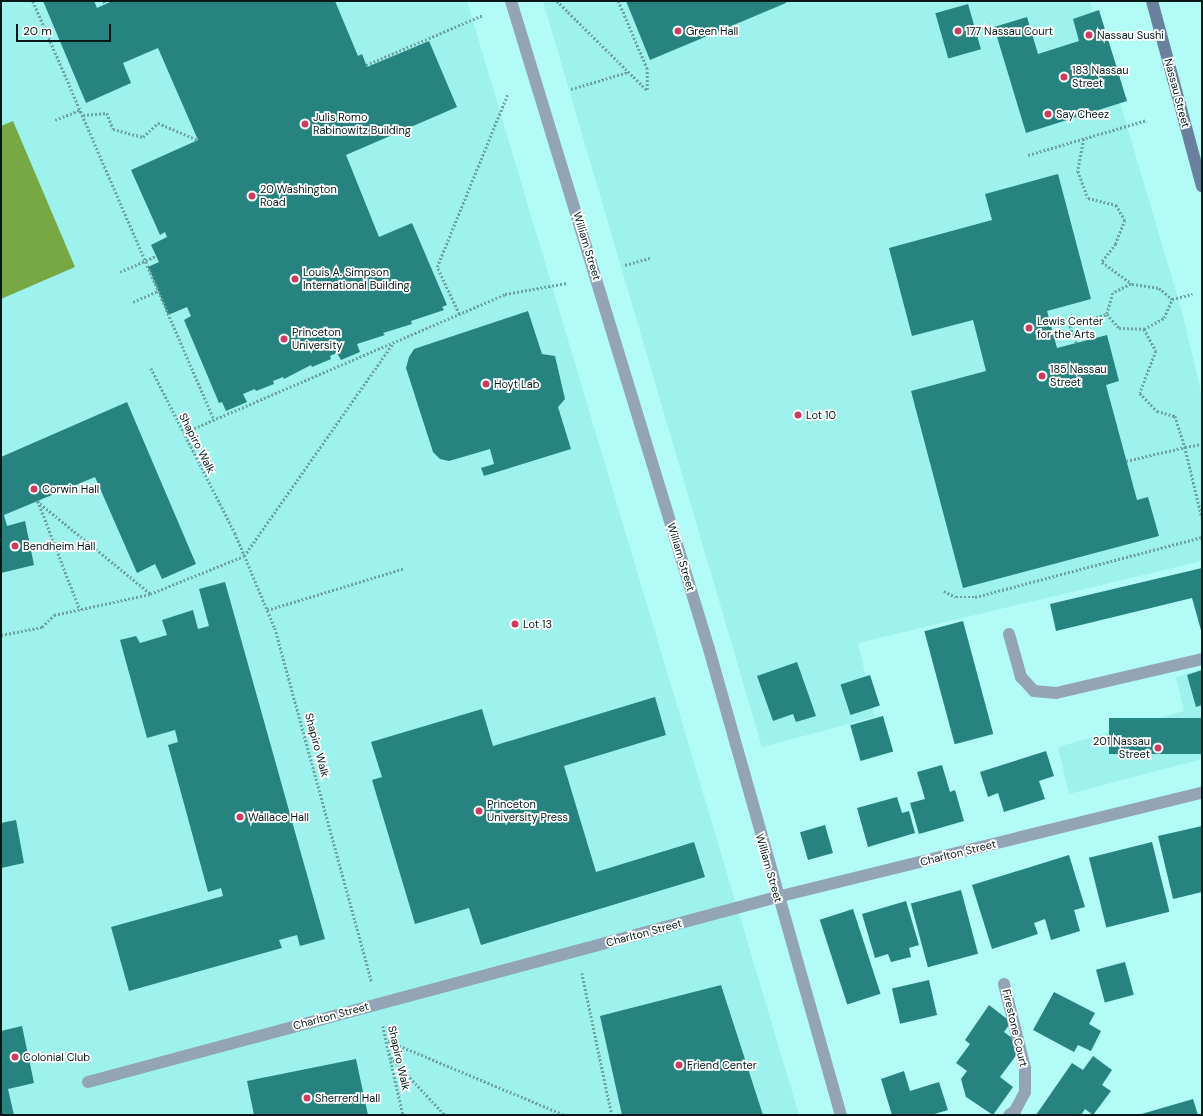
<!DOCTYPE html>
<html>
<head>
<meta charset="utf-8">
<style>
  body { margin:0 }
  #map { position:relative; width:1203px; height:1116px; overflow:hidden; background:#b2fbf7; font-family:"DM Sans",sans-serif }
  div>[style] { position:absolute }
  .built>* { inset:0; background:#9df2ed }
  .water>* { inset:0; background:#78a843 }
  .building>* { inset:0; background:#26837f; transform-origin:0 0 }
  .path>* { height:2.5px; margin-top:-1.25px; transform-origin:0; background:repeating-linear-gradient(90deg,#6da3a0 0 2px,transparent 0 4px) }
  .service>* { height:12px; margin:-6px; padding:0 6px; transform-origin:6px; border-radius:6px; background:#93a4b6 }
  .minor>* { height:12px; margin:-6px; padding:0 6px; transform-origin:6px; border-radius:6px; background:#93a4b6 }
  .secondary>* { height:12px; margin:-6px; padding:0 6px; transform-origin:6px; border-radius:6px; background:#69819c }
  .path-bridge>* { height:2.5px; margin-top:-1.25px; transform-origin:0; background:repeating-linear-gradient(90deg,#6da3a0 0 2px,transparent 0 4px) }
  .dots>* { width:11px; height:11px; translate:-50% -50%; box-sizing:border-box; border:2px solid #fff; border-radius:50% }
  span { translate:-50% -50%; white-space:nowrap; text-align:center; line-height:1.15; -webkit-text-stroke:3.5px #fff; paint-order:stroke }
  .poi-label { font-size:11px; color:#001918 }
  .left { translate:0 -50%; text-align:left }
  .right { translate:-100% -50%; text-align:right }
  .street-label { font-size:11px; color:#001918 }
  .frame { position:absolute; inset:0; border:2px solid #001918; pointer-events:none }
  .scale { position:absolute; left:16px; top:24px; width:95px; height:18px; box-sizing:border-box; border:2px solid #001918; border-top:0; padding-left:5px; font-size:12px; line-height:14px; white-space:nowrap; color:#001918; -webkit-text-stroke:3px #fff; paint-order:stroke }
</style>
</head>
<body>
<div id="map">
  <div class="built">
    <div style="clip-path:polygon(1px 1px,467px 1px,799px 1115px,1px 1115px)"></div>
    <div style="clip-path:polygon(543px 1px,1090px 1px,1182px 312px,1202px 396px,1202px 561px,858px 643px,875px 717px,762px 747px)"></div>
    <div style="clip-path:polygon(1202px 669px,1202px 759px,1069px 794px,1058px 747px,1184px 711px,1176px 677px)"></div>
  </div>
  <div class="water">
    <div style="clip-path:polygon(13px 121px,75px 267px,1px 299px,1px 126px)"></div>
  </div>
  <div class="building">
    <div style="clip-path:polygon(43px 1px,94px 1px,97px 8px,112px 1px,335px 1px,358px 56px,362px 54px,367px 67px,429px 41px,457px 107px,346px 155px,379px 237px,412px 223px,447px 305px,442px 307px,444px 310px,411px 321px,412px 324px,383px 333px,385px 335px,357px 344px,360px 352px,341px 360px,337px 353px,330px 356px,331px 359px,312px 367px,311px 365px,284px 379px,283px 377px,273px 381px,274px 384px,256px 391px,255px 389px,243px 394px,247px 402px,226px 411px,222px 402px,219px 403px,184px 320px,191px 316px,187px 307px,168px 315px,148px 267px,159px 262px,151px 245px,167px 237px,165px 232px,160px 235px,131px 170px,198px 140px,158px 48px,123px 63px,131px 83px,86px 103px)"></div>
    <div style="clip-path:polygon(626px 1px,785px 1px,786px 3px,650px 60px)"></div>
    <div style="left:968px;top:4px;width:47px;height:34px;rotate:74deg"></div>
    <div style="clip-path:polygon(1099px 10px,1127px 101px,1026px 133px,994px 27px,1027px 17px,1038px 54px,1079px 41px,1073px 19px)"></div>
    <div style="clip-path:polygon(1058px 174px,1091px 299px,1047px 311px,1057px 348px,1107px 335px,1119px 381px,1106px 385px,1137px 500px,1148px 497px,1159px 536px,963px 588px,911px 391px,986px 371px,973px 320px,912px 336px,889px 248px,992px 220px,985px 194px)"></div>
    <div style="clip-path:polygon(528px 311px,542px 354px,555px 356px,565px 399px,558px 407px,571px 449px,484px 476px,481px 468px,494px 464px,490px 449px,449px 461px,440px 459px,433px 452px,406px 368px,409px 357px,414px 349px)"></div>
    <div style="clip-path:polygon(127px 402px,196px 564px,162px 579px,155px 564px,137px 573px,95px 477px,4px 515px,7px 526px,25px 521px,34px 565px,1px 573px,1px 457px)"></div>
    <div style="clip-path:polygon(1202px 568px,1202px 634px,1192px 598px,1056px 631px,1050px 604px)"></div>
    <div style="clip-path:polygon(225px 582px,325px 939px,300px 946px,297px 935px,279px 940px,282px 948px,129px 991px,111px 927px,223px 896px,221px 888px,208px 892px,168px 745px,178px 742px,175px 730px,147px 738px,120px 640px,136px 636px,140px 643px,167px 635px,162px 620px,193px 610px,198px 629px,209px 626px,199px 589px)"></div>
    <div style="left:963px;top:621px;width:117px;height:40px;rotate:75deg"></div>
    <div style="clip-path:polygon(797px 662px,816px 716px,796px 722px,793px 714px,773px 721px,757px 676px)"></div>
    <div style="clip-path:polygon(1202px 670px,1202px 705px,1196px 707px,1187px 675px)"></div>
    <div style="left:870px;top:675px;width:32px;height:31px;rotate:72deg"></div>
    <div style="clip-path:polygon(655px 697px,666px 735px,564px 766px,596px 872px,694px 842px,705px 877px,481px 945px,469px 908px,415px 924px,372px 780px,382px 777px,371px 742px,482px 709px,493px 746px)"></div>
    <div style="left:883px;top:716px;width:37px;height:34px;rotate:74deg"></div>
    <div style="left:1202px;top:718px;width:36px;height:93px;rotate:90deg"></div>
    <div style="clip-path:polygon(1046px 751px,1054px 776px,1039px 781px,1045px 799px,1004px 812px,998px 793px,988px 797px,980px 772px)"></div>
    <div style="clip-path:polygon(942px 765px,950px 792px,955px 790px,964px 821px,919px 834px,910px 803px,925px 799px,917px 772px)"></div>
    <div style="clip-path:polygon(897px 797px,902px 813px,909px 811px,915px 833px,868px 847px,857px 808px)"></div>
    <div style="clip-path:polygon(16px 820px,24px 863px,1px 868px,1px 823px)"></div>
    <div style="left:825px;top:825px;width:29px;height:26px;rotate:74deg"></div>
    <div style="clip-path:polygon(1202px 826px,1202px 892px,1173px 899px,1158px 836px)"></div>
    <div style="left:1152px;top:842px;width:72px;height:65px;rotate:76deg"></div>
    <div style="clip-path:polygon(1069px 855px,1085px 907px,1074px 910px,1080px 931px,1051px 940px,1045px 919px,1034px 923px,1038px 934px,992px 949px,972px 885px)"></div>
    <div style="left:961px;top:890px;width:66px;height:52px;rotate:75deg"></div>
    <div style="clip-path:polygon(906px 901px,919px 945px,909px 948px,911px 957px,891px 962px,888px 954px,875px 958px,862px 914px)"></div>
    <div style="left:853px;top:909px;width:89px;height:35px;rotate:72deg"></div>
    <div style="left:1125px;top:962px;width:34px;height:30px;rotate:75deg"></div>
    <div style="left:929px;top:980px;width:36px;height:38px;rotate:77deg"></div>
    <div style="clip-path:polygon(721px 985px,763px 1115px,622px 1115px,600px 1016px)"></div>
    <div style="clip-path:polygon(1054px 992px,1095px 1013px,1089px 1024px,1101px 1031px,1091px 1051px,1078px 1045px,1074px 1052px,1033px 1030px)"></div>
    <div style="clip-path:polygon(989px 1005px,1011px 1022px,1004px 1032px,1023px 1046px,1000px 1077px,1013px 1087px,993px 1115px,966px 1097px,961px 1079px,967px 1071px,956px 1063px,970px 1044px,965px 1040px)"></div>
    <div style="clip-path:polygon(22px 1026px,34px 1083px,8px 1089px,14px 1115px,1px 1115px,1px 1031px)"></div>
    <div style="clip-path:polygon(1093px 1056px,1112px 1070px,1102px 1085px,1111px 1091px,1093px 1115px,1085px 1109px,1081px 1115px,1036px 1115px,1072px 1063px,1083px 1070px)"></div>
    <div style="clip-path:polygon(356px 1059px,368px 1115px,254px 1115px,247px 1081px)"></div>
    <div style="clip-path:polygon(904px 1071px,910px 1091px,939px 1082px,948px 1110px,931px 1115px,892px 1115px,881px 1079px)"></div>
    <div style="clip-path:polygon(1193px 1099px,1198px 1115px,1138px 1115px)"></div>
  </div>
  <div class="path">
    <div style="left:33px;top:1px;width:456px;rotate:66.6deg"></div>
    <div style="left:104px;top:1px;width:3px;rotate:72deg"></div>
    <div style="left:557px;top:1px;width:127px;rotate:44.7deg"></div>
    <div style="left:647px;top:90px;width:21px;rotate:-90deg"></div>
    <div style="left:647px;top:69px;width:74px;rotate:-113.1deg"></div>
    <div style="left:366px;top:65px;width:127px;rotate:-23.1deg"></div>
    <div style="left:571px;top:89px;width:59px;rotate:-16.6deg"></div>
    <div style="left:83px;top:115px;width:24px;rotate:-5deg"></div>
    <div style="left:107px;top:113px;width:17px;rotate:69deg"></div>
    <div style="left:113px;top:129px;width:31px;rotate:15deg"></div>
    <div style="left:143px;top:137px;width:21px;rotate:-43deg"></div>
    <div style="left:158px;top:123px;width:43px;rotate:23deg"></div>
    <div style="left:55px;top:120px;width:27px;rotate:-22deg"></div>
    <div style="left:1084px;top:139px;width:33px;rotate:101deg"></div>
    <div style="left:1078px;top:171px;width:29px;rotate:70deg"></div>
    <div style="left:1088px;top:198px;width:29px;rotate:14deg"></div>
    <div style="left:1116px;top:205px;width:17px;rotate:59deg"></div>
    <div style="left:1125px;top:220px;width:26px;rotate:111deg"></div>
    <div style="left:1116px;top:244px;width:23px;rotate:128deg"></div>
    <div style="left:1102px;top:262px;width:37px;rotate:36deg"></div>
    <div style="left:1132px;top:284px;width:27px;rotate:8deg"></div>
    <div style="left:1159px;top:288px;width:17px;rotate:40deg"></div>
    <div style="left:1172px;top:299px;width:21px;rotate:-14deg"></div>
    <div style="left:1028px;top:155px;width:124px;rotate:-16.4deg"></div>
    <div style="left:625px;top:265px;width:26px;rotate:-16deg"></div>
    <div style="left:1131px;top:284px;width:20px;rotate:153deg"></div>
    <div style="left:1113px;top:293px;width:22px;rotate:106deg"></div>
    <div style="left:1107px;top:314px;width:18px;rotate:49deg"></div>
    <div style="left:1119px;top:328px;width:25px;rotate:2deg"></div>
    <div style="left:1144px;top:329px;width:23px;rotate:-29deg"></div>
    <div style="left:1164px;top:318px;width:21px;rotate:-67deg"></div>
    <div style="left:133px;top:302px;width:27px;rotate:-24deg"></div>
    <div style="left:459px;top:314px;width:52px;rotate:-115.1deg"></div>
    <div style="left:437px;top:267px;width:188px;rotate:-67.8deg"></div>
    <div style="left:1144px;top:329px;width:25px;rotate:61deg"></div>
    <div style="left:1156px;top:351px;width:45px;rotate:110.9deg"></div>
    <div style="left:1140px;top:393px;width:25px;rotate:47deg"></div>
    <div style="left:1157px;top:411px;width:19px;rotate:16deg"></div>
    <div style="left:1175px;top:416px;width:33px;rotate:72deg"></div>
    <div style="left:1185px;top:447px;width:17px;rotate:-10deg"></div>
    <div style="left:1076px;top:343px;width:19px;rotate:-111deg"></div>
    <div style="left:1069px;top:325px;width:40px;rotate:-16deg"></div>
    <div style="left:151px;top:368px;width:185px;rotate:63deg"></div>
    <div style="left:235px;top:533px;width:103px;rotate:67.2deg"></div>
    <div style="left:275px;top:628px;width:367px;rotate:74.7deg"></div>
    <div style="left:183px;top:433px;width:351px;rotate:-23.3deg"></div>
    <div style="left:505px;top:294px;width:63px;rotate:-10.1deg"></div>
    <div style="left:1126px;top:461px;width:61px;rotate:-13.3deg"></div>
    <div style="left:1185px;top:447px;width:73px;rotate:76.5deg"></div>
    <div style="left:37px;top:501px;width:146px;rotate:39.2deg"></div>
    <div style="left:38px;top:501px;width:117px;rotate:68.9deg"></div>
    <div style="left:944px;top:591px;width:13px;rotate:27deg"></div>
    <div style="left:956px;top:597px;width:19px"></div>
    <div style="left:975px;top:597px;width:235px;rotate:-14.8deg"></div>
    <div style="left:267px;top:610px;width:144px;rotate:-16.9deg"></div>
    <div style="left:1px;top:635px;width:42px;rotate:-11deg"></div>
    <div style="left:42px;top:627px;width:17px;rotate:-45deg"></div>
    <div style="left:54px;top:615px;width:98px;rotate:-12.3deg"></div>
    <div style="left:150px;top:594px;width:101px;rotate:-22deg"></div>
    <div style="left:244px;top:556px;width:260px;rotate:-55deg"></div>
    <div style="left:582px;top:973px;width:145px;rotate:78.1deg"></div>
    <div style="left:383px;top:1026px;width:91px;rotate:77.3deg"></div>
    <div style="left:388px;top:1041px;width:192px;rotate:22.7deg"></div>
    <div style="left:391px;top:1057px;width:79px;rotate:47deg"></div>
  </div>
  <div class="service">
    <div style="left:1009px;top:634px;width:45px;rotate:74.4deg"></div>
    <div style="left:1021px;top:677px;width:19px;rotate:47deg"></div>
    <div style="left:1034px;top:691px;width:22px;rotate:5deg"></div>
    <div style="left:1056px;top:693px;width:150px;rotate:-13.1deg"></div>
    <div style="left:88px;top:1082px;width:713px;rotate:-15.03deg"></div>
  </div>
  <div class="minor">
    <div style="left:511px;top:1px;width:678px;rotate:73.01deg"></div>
    <div style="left:709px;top:649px;width:484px;rotate:74.2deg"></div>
    <div style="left:777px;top:897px;width:438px;rotate:-13.8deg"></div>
    <div style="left:1004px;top:984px;width:87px;rotate:76deg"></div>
    <div style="left:1025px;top:1068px;width:24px;rotate:90deg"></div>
    <div style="left:1025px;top:1092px;width:21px;rotate:118deg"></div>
    <div style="left:1015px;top:1111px;width:7px;rotate:146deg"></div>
  </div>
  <div class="secondary">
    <div style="left:1152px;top:1px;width:192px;rotate:74.9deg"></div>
  </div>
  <div class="path-bridge">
    <div style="left:120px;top:272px;width:39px;rotate:-24deg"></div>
  </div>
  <div class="dots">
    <div style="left:678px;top:31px;background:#cc3c5f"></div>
    <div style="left:958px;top:31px;background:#cc3c5f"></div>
    <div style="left:1089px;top:35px;background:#cc3c5f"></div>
    <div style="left:1064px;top:77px;background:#cc3c5f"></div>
    <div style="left:1048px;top:114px;background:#cc3c5f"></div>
    <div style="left:305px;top:124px;background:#cc3c5f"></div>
    <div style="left:252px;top:196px;background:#cc3c5f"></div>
    <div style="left:295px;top:279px;background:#cc3c5f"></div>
    <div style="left:1029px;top:328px;background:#cc3c5f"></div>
    <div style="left:284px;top:339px;background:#cc3c5f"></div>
    <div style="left:1042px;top:376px;background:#cc3c5f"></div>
    <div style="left:486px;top:384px;background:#cc3c5f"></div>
    <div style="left:798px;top:415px;background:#cc3c5f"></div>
    <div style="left:34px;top:489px;background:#cc3c5f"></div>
    <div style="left:15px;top:546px;background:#cc3c5f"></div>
    <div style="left:515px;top:624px;background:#cc3c5f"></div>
    <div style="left:1158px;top:748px;background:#cc3c5f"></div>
    <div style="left:479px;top:811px;background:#cc3c5f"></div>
    <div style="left:240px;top:817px;background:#cc3c5f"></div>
    <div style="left:15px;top:1057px;background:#cc3c5f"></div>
    <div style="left:679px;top:1065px;background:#cc3c5f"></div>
    <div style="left:307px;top:1098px;background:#cc3c5f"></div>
  </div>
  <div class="poi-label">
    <span class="left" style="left:686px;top:31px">Green Hall</span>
    <span class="left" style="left:966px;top:31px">177 Nassau Court</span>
    <span class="left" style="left:1097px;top:35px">Nassau Sushi</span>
    <span class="left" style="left:1072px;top:77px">183 Nassau<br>Street</span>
    <span class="left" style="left:1056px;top:114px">Say Cheez</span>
    <span class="left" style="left:313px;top:124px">Julis Romo<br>Rabinowitz Building</span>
    <span class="left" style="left:260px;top:196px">20 Washington<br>Road</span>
    <span class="left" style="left:303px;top:279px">Louis A. Simpson<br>International Building</span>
    <span class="left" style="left:1037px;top:328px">Lewis Center<br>for the Arts</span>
    <span class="left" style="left:292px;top:339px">Princeton<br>University</span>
    <span class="left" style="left:1050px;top:376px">185 Nassau<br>Street</span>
    <span class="left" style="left:494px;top:384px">Hoyt Lab</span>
    <span class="left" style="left:806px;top:415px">Lot 10</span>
    <span class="left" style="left:42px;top:489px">Corwin Hall</span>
    <span class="left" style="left:23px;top:546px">Bendheim Hall</span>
    <span class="left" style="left:523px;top:624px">Lot 13</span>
    <span class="right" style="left:1150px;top:748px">201 Nassau<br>Street</span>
    <span class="left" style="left:487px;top:811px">Princeton<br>University Press</span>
    <span class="left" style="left:248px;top:817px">Wallace Hall</span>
    <span class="left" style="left:23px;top:1057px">Colonial Club</span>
    <span class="left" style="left:687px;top:1065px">Friend Center</span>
    <span class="left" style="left:315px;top:1098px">Sherrerd Hall</span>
  </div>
  <div class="street-label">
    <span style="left:1177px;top:93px;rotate:75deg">Nassau Street</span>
    <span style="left:587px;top:246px;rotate:73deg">William Street</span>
    <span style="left:197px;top:443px;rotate:63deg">Shapiro Walk</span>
    <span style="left:681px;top:557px;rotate:73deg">William Street</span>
    <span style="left:317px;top:745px;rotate:75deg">Shapiro Walk</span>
    <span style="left:958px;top:853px;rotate:-14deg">Charlton Street</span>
    <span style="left:769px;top:868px;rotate:74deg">William Street</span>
    <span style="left:644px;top:933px;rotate:-15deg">Charlton Street</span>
    <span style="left:331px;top:1016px;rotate:-15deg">Charlton Street</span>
    <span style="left:1015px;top:1028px;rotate:77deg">Firestone Court</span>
    <span style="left:399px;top:1058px;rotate:77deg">Shapiro Walk</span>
  </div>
  <div class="frame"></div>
  <div class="scale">20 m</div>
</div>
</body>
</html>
